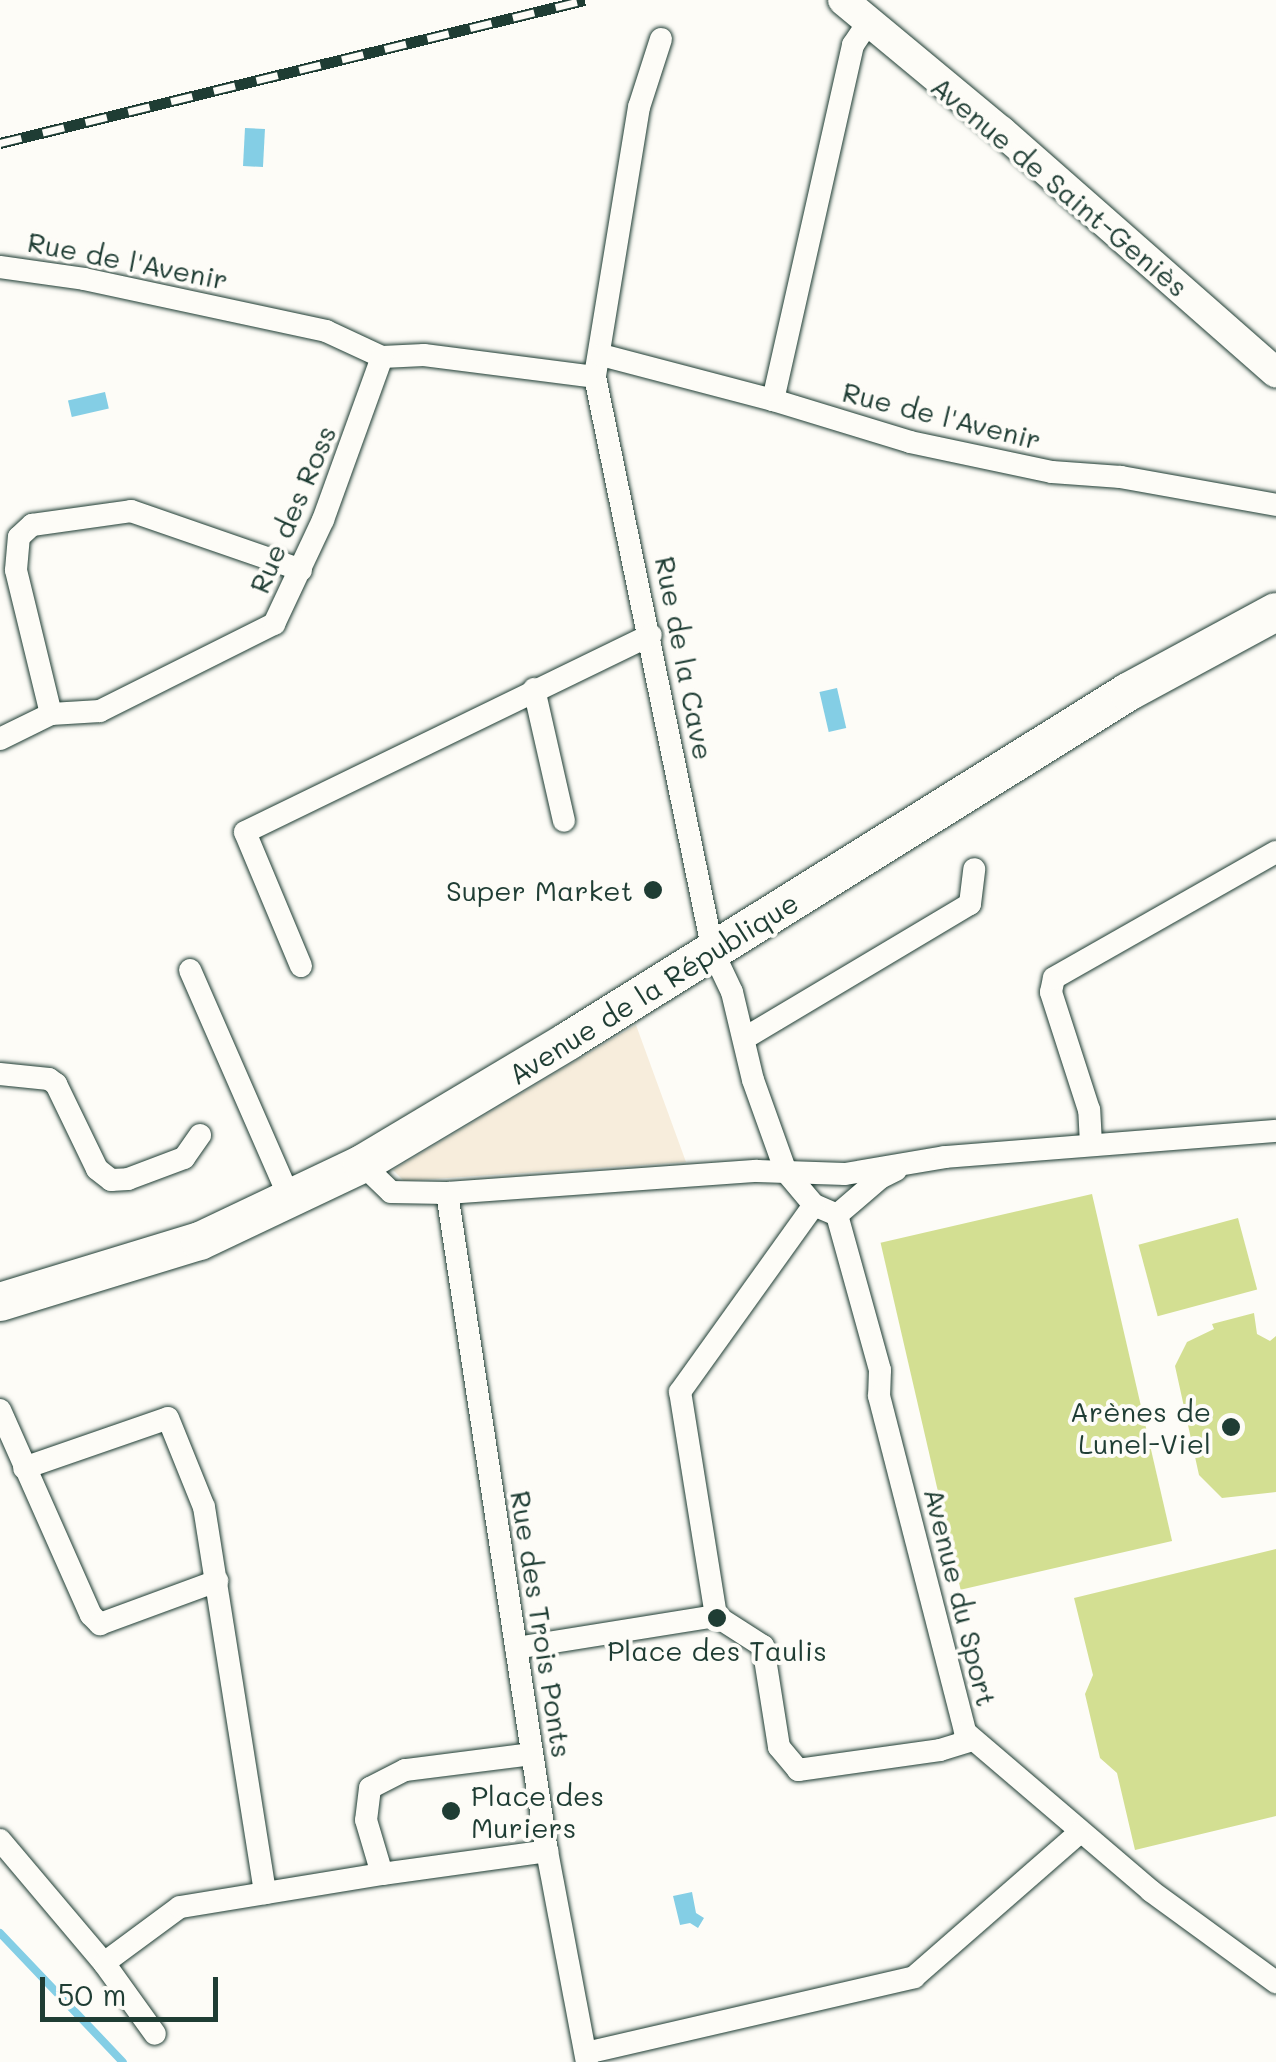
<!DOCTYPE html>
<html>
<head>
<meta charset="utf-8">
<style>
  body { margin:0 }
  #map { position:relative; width:1276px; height:2062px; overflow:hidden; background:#fdfcf7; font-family:Mali,sans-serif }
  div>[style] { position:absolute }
  .built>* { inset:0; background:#f7eddc }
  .green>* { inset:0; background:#d3df92; transform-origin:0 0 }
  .water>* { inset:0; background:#84cee5; transform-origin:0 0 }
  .stream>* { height:8px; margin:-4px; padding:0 4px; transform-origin:4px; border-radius:4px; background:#84cee5 }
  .roads { filter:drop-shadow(0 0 2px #1f3d34) drop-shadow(0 0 2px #1f3d34) }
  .minor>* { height:22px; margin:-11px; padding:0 11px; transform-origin:11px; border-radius:11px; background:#fdfcf7 }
  .tertiary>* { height:30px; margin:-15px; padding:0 15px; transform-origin:15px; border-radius:15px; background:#fdfcf7 }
  .primary>* { height:38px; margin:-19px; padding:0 19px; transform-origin:19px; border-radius:19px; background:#fdfcf7 }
  .rail>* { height:11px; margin-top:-5.5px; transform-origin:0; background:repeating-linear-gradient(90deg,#fdfcf7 0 22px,#1f3d34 0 44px); box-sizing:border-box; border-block:2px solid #1f3d34 }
  .dots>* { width:28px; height:28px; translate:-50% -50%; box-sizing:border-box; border:5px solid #fdfcf7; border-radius:50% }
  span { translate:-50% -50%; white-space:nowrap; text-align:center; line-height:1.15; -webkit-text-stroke:8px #fdfcf7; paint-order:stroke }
  .street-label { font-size:28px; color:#1f3d34 }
  .poi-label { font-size:28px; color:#1f3d34 }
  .right { translate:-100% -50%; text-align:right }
  .left { translate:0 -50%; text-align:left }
  .scale { position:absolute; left:40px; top:1977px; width:178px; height:45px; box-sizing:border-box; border:5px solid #1f3d34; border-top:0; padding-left:12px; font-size:30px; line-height:35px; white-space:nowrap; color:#1f3d34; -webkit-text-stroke:8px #fdfcf7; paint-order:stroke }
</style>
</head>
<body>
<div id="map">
  <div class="built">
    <div style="clip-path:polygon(636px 1025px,686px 1162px,404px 1181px,393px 1170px)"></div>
  </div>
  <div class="green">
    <div style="left:1092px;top:1194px;width:356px;height:217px;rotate:77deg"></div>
    <div style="left:1238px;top:1218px;width:74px;height:103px;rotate:75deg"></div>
    <div style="clip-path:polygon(1254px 1313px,1257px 1334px,1270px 1341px,1276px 1336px,1276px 1492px,1222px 1498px,1199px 1475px,1175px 1366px,1187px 1342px,1214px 1329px,1212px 1324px)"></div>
    <div style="clip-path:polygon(1276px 1549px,1276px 1816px,1135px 1850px,1117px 1773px,1100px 1758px,1085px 1694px,1093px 1675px,1074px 1598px)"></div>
  </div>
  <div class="water">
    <div style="left:245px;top:128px;width:20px;height:38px;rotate:3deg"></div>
    <div style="left:105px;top:392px;width:17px;height:38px;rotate:77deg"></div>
    <div style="left:837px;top:688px;width:41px;height:18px;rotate:77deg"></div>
    <div style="clip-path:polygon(692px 1892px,696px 1913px,704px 1918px,698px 1928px,690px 1923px,680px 1925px,673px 1896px)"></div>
  </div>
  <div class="stream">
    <div style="left:0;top:1933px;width:178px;rotate:46.4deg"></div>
  </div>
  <div class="roads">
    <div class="minor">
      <div style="left:661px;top:39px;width:71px;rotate:107.9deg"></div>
      <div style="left:639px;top:107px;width:274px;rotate:99.3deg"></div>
      <div style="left:595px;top:377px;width:587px;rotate:78.4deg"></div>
      <div style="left:713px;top:952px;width:44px;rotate:64.6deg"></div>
      <div style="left:732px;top:992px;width:90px;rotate:76.6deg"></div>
      <div style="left:753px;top:1080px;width:98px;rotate:70.3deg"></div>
      <div style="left:786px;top:1172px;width:43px;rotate:49.7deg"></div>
      <div style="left:814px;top:1205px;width:25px;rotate:23deg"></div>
      <div style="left:837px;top:1215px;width:161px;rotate:74.5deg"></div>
      <div style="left:880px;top:1370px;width:26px;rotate:92deg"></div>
      <div style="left:879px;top:1396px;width:347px;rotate:75.6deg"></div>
      <div style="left:965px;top:1732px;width:245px;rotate:40.5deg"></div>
      <div style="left:1151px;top:1891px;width:155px;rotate:36.1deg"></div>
      <div style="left:0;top:267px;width:85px;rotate:8.1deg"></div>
      <div style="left:84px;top:279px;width:248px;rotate:12.1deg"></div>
      <div style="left:326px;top:331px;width:62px;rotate:24.9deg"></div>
      <div style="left:382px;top:357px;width:42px;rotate:-2.7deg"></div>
      <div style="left:424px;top:355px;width:172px;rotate:7.3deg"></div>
      <div style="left:601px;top:355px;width:178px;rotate:14.7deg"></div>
      <div style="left:773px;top:400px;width:143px;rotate:17deg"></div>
      <div style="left:910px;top:442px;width:145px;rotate:11.9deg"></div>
      <div style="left:1052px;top:472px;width:69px;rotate:4.1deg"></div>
      <div style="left:1121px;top:477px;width:158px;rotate:10.2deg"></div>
      <div style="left:773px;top:400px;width:364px;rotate:-77.3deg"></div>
      <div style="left:853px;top:45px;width:25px;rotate:-56deg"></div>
      <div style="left:534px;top:689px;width:135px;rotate:77.2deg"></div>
      <div style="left:51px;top:714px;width:148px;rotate:-103.7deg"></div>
      <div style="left:16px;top:570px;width:33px;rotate:-85deg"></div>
      <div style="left:19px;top:537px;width:18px;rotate:-43deg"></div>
      <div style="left:32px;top:525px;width:100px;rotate:-8deg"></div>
      <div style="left:131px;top:511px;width:180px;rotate:19.1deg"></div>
      <div style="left:0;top:739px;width:57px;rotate:-26.1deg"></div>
      <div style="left:51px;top:714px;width:49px;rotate:-3.5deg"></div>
      <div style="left:100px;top:711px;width:195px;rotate:-26.6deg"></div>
      <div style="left:274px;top:624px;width:115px;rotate:-64.8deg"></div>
      <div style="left:323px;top:520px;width:173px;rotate:-70.1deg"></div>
      <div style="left:301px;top:966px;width:145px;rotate:-112.7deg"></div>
      <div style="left:245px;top:832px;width:451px;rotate:-25.9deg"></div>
      <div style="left:190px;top:970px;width:252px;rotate:66.4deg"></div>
      <div style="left:745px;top:1038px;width:262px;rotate:-30.8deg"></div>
      <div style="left:970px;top:904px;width:35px;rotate:-83deg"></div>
      <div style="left:0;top:1074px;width:49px;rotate:5.8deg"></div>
      <div style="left:49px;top:1079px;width:9px;rotate:36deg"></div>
      <div style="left:56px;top:1084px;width:94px;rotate:64.2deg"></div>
      <div style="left:97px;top:1169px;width:18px;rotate:38deg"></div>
      <div style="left:111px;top:1180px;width:17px;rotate:-3deg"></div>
      <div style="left:128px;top:1179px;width:60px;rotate:-20.6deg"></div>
      <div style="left:184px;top:1158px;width:28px;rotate:-55deg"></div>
      <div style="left:1091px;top:1144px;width:34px;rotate:-93deg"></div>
      <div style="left:1089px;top:1110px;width:124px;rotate:-107.9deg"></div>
      <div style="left:1051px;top:992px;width:14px;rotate:-78deg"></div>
      <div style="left:1054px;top:978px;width:255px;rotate:-29.6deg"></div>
      <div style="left:362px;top:1164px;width:40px;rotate:44deg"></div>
      <div style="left:391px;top:1192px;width:56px;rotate:1deg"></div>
      <div style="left:447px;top:1193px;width:311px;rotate:-4.1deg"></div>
      <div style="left:757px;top:1171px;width:88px;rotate:2deg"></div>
      <div style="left:845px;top:1174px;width:101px;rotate:-9.6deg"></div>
      <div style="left:945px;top:1157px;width:332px;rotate:-4.5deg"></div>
      <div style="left:447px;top:1193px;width:666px;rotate:81.36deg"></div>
      <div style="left:547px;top:1851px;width:215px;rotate:79.3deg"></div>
      <div style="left:837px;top:1215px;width:57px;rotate:-40.7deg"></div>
      <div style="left:880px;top:1178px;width:18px;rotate:-27deg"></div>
      <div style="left:0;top:1410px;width:224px;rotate:66.1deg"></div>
      <div style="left:91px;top:1615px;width:13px;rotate:45deg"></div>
      <div style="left:100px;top:1624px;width:125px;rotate:-20.2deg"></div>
      <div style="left:24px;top:1468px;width:152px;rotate:-19.1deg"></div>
      <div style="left:168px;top:1418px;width:96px;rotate:68deg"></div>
      <div style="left:204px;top:1507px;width:391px;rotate:81deg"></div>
      <div style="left:716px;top:1616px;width:227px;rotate:-99.1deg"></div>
      <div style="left:680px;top:1392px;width:230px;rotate:-54.4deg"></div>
      <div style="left:516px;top:1648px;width:203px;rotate:-9.1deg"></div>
      <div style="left:716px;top:1616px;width:56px;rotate:32.6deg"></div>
      <div style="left:763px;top:1646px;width:102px;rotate:81deg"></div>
      <div style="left:779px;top:1747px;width:30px;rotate:50deg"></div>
      <div style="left:798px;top:1770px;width:143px;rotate:-8deg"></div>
      <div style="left:940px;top:1750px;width:34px;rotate:-17deg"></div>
      <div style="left:532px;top:1754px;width:128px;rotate:172.8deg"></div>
      <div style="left:405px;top:1770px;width:39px;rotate:153deg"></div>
      <div style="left:370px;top:1788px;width:32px;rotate:97deg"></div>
      <div style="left:366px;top:1820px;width:56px;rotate:73.5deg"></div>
      <div style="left:382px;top:1874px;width:167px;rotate:-7.9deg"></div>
      <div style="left:0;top:1840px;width:161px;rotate:49.8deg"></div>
      <div style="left:104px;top:1963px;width:87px;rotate:54.3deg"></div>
      <div style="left:104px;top:1963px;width:94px;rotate:-36.4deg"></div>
      <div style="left:180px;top:1907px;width:205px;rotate:-9.3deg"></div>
      <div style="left:586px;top:2053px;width:337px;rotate:-13deg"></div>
      <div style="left:914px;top:1977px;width:219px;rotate:-41.1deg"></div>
    </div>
    <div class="tertiary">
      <div style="left:843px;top:0;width:205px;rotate:39.7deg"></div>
      <div style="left:1001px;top:131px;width:366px;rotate:41.3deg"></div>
    </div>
    <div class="primary">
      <div style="left:0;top:1302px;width:209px;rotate:-17deg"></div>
      <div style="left:200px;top:1241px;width:179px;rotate:-25.4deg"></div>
      <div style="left:362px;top:1164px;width:240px;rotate:-30.8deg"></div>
      <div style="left:568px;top:1041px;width:660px;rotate:-31.93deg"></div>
      <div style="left:1128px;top:692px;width:168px;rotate:-28.4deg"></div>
    </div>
  </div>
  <div class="rail">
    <div style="left:0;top:143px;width:602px;rotate:-13.74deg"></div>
  </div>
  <div class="dots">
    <div style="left:653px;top:890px;background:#1f3d34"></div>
    <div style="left:1231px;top:1427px;background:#1f3d34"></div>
    <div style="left:717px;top:1618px;background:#1f3d34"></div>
    <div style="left:451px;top:1811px;background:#1f3d34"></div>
  </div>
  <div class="street-label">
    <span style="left:1060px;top:186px;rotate:40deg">Avenue de Saint-Geniès</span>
    <span style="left:128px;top:260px;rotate:11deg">Rue de l'Avenir</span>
    <span style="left:942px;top:415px;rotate:14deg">Rue de l'Avenir</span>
    <span style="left:292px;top:509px;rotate:-67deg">Rue des Ross</span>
    <span style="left:685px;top:658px;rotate:79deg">Rue de la Cave</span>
    <span style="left:653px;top:988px;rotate:-32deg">Avenue de la République</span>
    <span style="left:961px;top:1597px;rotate:76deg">Avenue du Sport</span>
    <span style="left:542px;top:1624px;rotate:81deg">Rue des Trois Ponts</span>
  </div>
  <div class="poi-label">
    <span class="right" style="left:633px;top:890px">Super Market</span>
    <span class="right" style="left:1211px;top:1427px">Arènes de<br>Lunel-Viel</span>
    <span style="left:717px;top:1650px">Place des Taulis</span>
    <span class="left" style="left:471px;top:1811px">Place des<br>Muriers</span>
  </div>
  <div class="scale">50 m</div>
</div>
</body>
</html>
